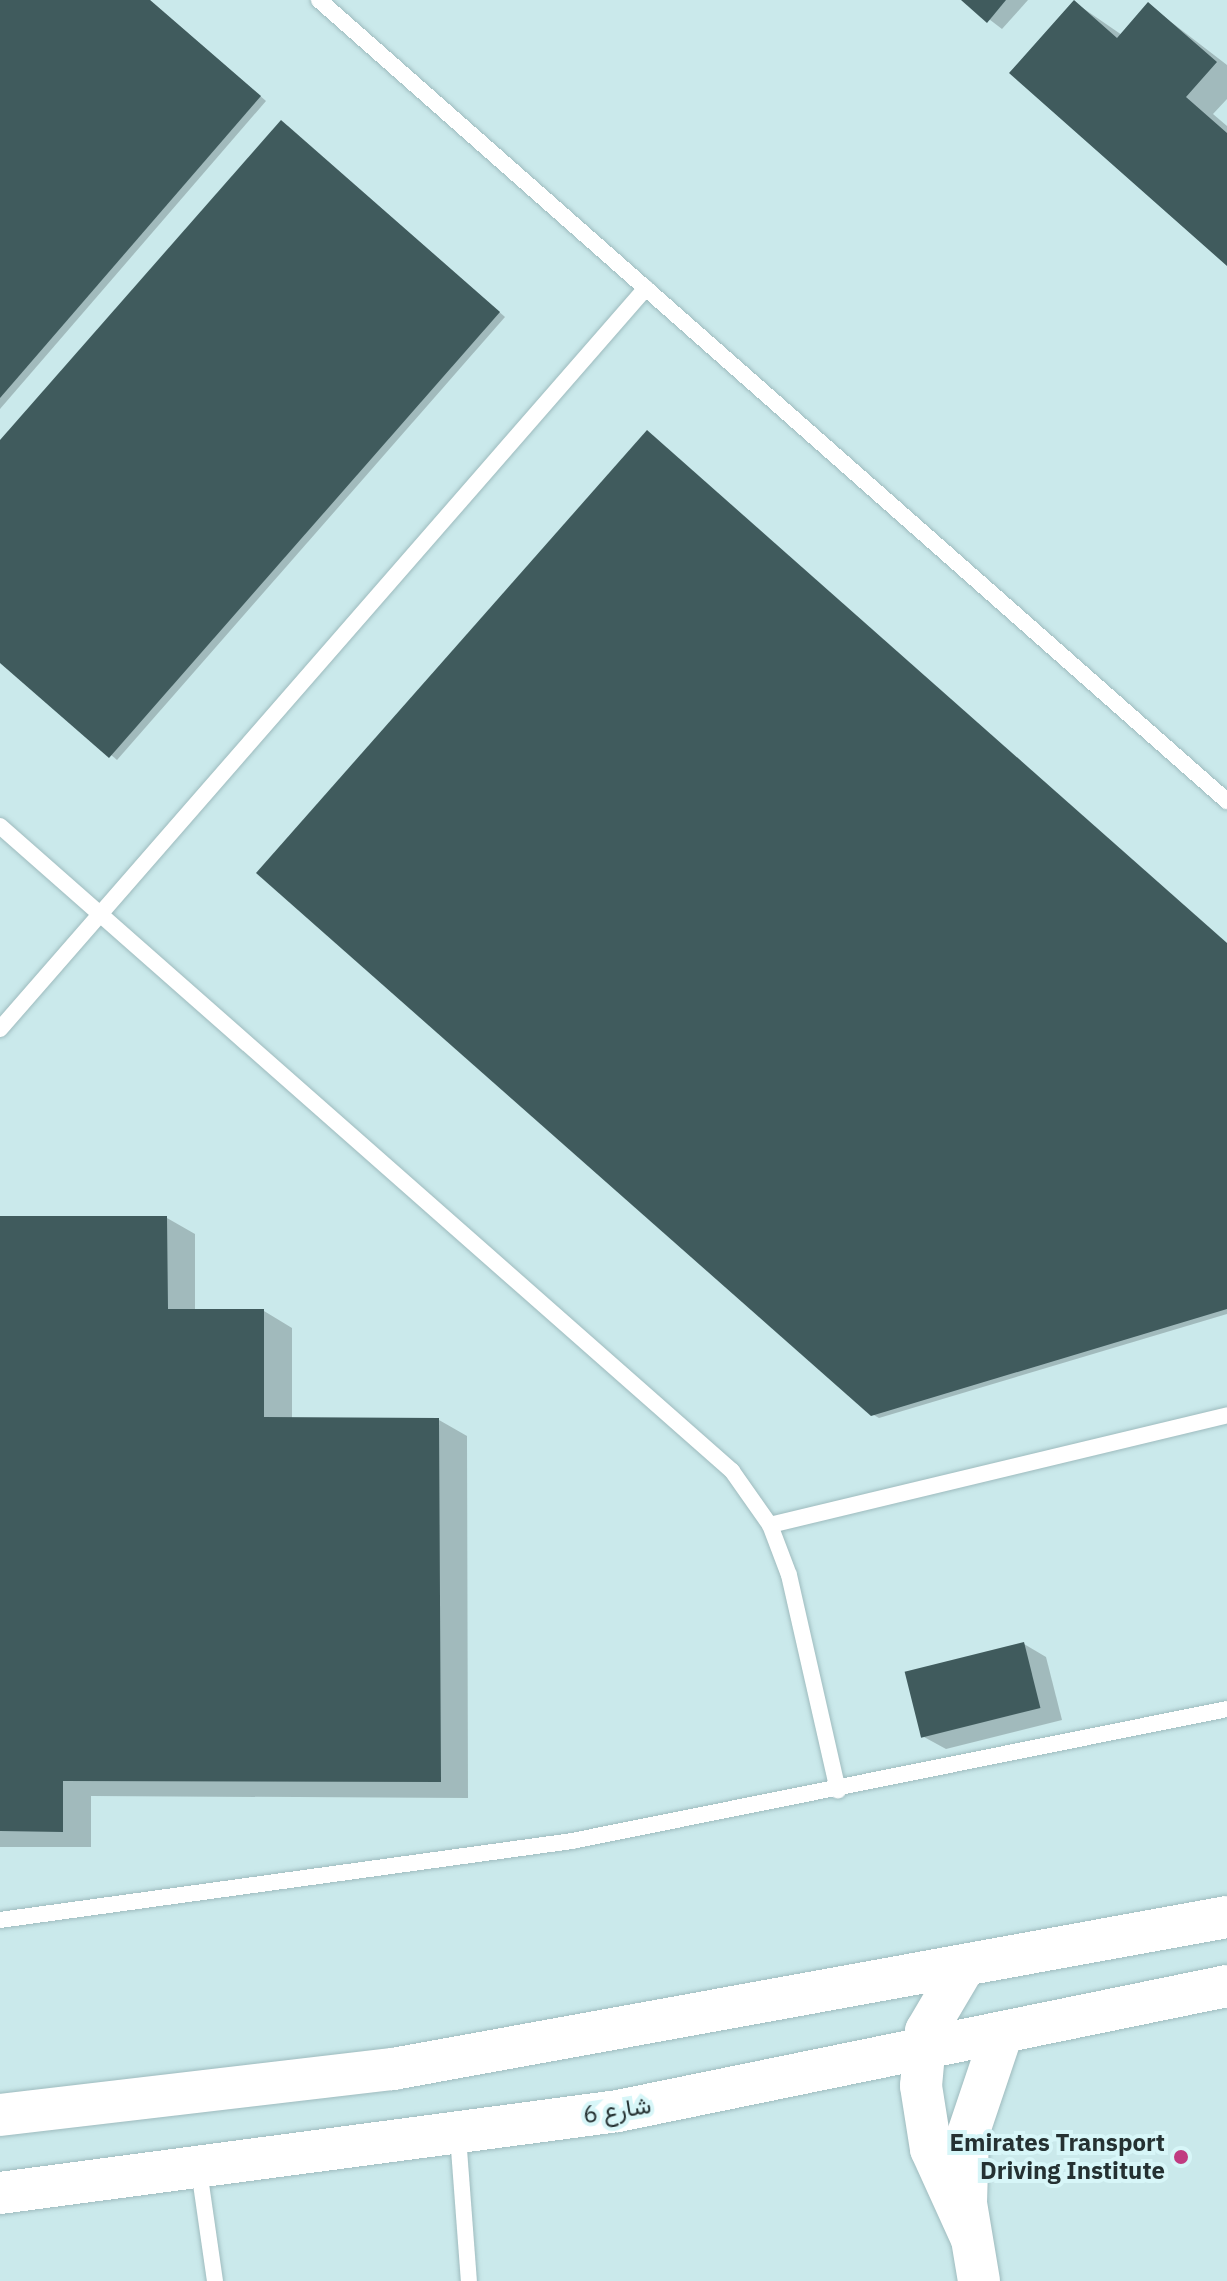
<!DOCTYPE html>
<html>
<head>
<meta charset="utf-8">
<style>
  body { margin:0 }
  #map { position:relative; width:1227px; height:2281px; overflow:hidden; background:#cae9eb; font-family:"IBM Plex Sans",Vazirmatn,sans-serif }
  div>[style] { position:absolute }
  .shadow>* { inset:0; background:#0003 }
  .building>* { inset:0; background:#405b5d; transform-origin:0 0 }
  .roads { filter:drop-shadow(0 0 2px #9ebbbe) drop-shadow(0 0 2px #9ebbbe) }
  .service>* { height:16px; margin:-8px; padding:0 8px; transform-origin:8px; border-radius:8px; background:#fff }
  .tertiary>* { height:42px; margin:-21px; padding:0 21px; transform-origin:21px; border-radius:21px; background:#fff }
  .dots>* { width:22px; height:22px; translate:-50% -50%; box-sizing:border-box; border:4px solid #d7f6f8; border-radius:50% }
  span { translate:-50% -50%; white-space:nowrap; text-align:center; line-height:1.15; -webkit-text-stroke:8px #d7f6f8; paint-order:stroke }
  .street-label { font-size:24px; color:#253132 }
  .poi-label { font-size:24px; color:#253132; font-weight:700 }
  .right { translate:-100% -50%; text-align:right }
</style>
</head>
<body>
<div id="map">
  <div class="shadow">
    <div style="clip-path:polygon(0 0,150px 0,266px 101px,0 409px)"></div>
    <div style="clip-path:polygon(964px 0,1028px 0,1002px 29px)"></div>
    <div style="clip-path:polygon(1074px 2px,1122px 35px,1149px 5px,1227px 65px,1227px 99px,1213px 114px,1227px 126px,1227px 263px)"></div>
    <div style="clip-path:polygon(288px 126px,505px 317px,117px 760px,0 660px,0 443px)"></div>
    <div style="clip-path:polygon(1227px 943px,1227px 1314px,879px 1418px,872px 1414px)"></div>
    <div style="clip-path:polygon(0 1218px,167px 1218px,195px 1234px,195px 1311px,264px 1311px,292px 1328px,292px 1419px,439px 1420px,467px 1436px,468px 1798px,91px 1796px,91px 1847px,0 1847px)"></div>
    <div style="clip-path:polygon(1024px 1644px,1046px 1657px,1062px 1720px,946px 1749px,924px 1737px)"></div>
  </div>
  <div class="building">
    <div style="clip-path:polygon(0 0,150px 0,261px 96px,0 398px)"></div>
    <div style="clip-path:polygon(961px 0,1006px 0,987px 23px)"></div>
    <div style="clip-path:polygon(1074px 0,1117px 38px,1148px 2px,1217px 62px,1186px 97px,1227px 133px,1227px 266px,1009px 73px)"></div>
    <div style="clip-path:polygon(281px 120px,500px 312px,109px 758px,0 663px,0 440px)"></div>
    <div style="clip-path:polygon(647px 430px,1227px 943px,1227px 1309px,871px 1416px,256px 873px)"></div>
    <div style="clip-path:polygon(0 1216px,167px 1216px,168px 1309px,264px 1309px,264px 1417px,439px 1418px,441px 1782px,63px 1781px,63px 1832px,0 1831px)"></div>
    <div style="left:1024px;top:1642px;width:68px;height:123px;rotate:76deg"></div>
  </div>
  <div class="roads">
    <div class="service">
      <div style="left:319px;top:0;width:1211px;rotate:41.42deg"></div>
      <div style="left:0;top:826px;width:976px;rotate:41.38deg"></div>
      <div style="left:732px;top:1471px;width:66px;rotate:54.9deg"></div>
      <div style="left:770px;top:1525px;width:53px;rotate:69.2deg"></div>
      <div style="left:789px;top:1575px;width:221px;rotate:77.2deg"></div>
      <div style="left:0;top:1029px;width:983px;rotate:-48.92deg"></div>
      <div style="left:770px;top:1525px;width:470px;rotate:-13.5deg"></div>
      <div style="left:0;top:1920px;width:577px;rotate:-7.86deg"></div>
      <div style="left:572px;top:1841px;width:668px;rotate:-11.39deg"></div>
      <div style="left:458px;top:2136px;width:145px;rotate:85.7deg"></div>
      <div style="left:199px;top:2170px;width:112px;rotate:81.8deg"></div>
    </div>
    <div class="tertiary">
      <div style="left:962px;top:1970px;width:71px;rotate:120.5deg"></div>
      <div style="left:926px;top:2031px;width:55px;rotate:95.2deg"></div>
      <div style="left:921px;top:2086px;width:64px;rotate:81deg"></div>
      <div style="left:931px;top:2149px;width:97px;rotate:65.6deg"></div>
      <div style="left:0;top:2115px;width:396px;rotate:-6.7deg"></div>
      <div style="left:393px;top:2069px;width:848px;rotate:-10.33deg"></div>
      <div style="left:0;top:2193px;width:623px;rotate:-7.56deg"></div>
      <div style="left:618px;top:2111px;width:622px;rotate:-11.6deg"></div>
      <div style="left:979px;top:2281px;width:79px;rotate:-99.5deg"></div>
      <div style="left:966px;top:2203px;width:69px;rotate:-88.3deg"></div>
      <div style="left:968px;top:2134px;width:103px;rotate:-71.4deg"></div>
    </div>
  </div>
  <div class="dots">
    <div style="left:1181px;top:2157px;background:#c03c81"></div>
  </div>
  <div class="street-label">
    <span style="left:617px;top:2110px;rotate:-9deg">شارع 6</span>
  </div>
  <div class="poi-label">
    <span class="right" style="left:1165px;top:2157px">Emirates Transport<br>Driving Institute</span>
  </div>
</div>
</body>
</html>
